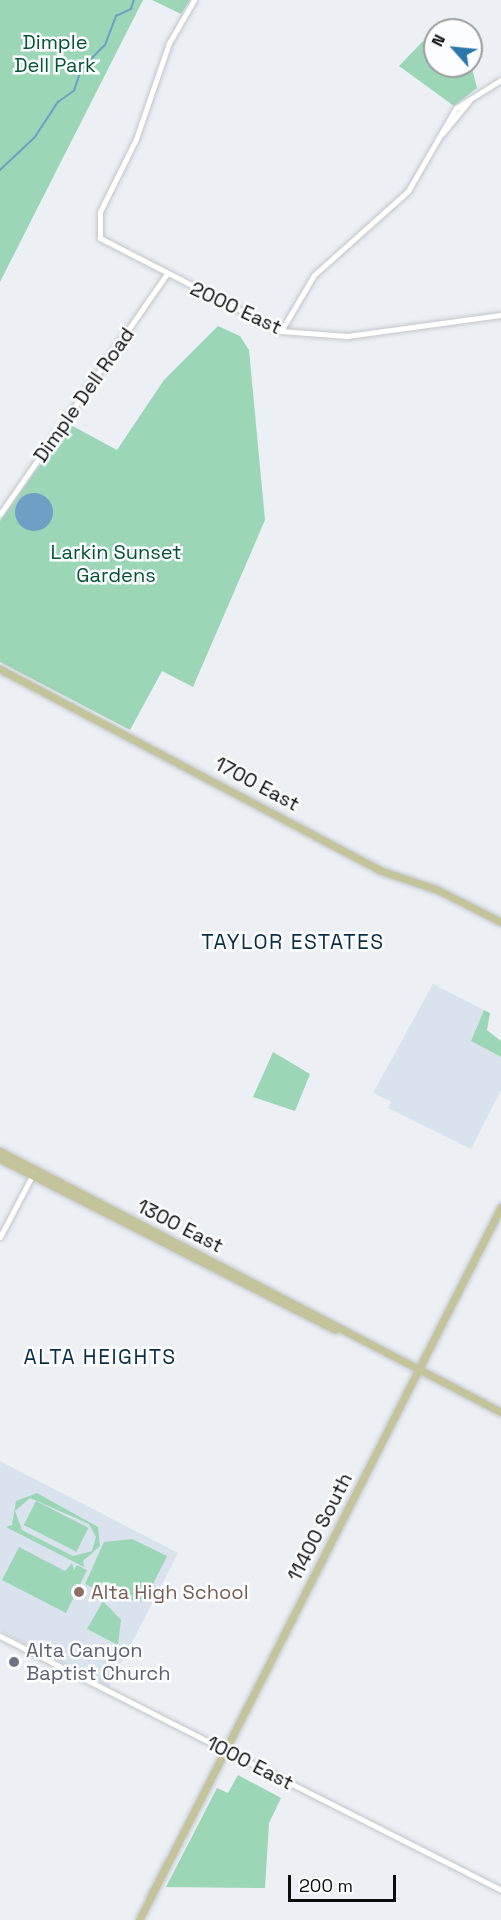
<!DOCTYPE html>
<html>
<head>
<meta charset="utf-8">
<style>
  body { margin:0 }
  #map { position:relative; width:501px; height:1920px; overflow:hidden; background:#ecf0f5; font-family:"Space Grotesk",sans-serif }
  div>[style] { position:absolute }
  .built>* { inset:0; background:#dae3ed }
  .green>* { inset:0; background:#9bd6b6; transform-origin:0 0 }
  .water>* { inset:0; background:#6f9fc5 }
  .round { border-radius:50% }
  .stream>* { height:1.5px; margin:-0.75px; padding:0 0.75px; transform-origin:0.75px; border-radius:0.75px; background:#6f9fc5 }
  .roads { filter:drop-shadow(0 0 2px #c1c5c9) drop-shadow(0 0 2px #c1c5c9) }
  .minor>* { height:5px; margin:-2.5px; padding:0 2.5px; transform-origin:2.5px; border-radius:2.5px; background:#fff }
  .major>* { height:7px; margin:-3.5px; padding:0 3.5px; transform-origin:3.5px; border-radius:3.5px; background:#c4c49a }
  .dots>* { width:16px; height:16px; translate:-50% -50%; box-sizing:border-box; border:3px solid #fcfdfe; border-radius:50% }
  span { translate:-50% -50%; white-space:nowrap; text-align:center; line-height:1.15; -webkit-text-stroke:5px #fcfdfe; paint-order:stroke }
  .park-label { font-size:20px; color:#055235 }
  .street-label { font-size:20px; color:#0a0c0d }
  .education-label { font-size:20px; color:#785e54 }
  .left { translate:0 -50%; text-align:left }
  .worship-label { font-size:20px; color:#5b616d }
  .neighbourhood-label { font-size:21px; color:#082d45; letter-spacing:1.5px }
  .north { position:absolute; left:423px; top:18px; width:60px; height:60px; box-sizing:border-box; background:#fcfdfe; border:2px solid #9b9d9e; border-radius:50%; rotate:297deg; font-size:16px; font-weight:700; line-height:24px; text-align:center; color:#0a0c0d }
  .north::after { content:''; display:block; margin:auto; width:21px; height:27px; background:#2b77aa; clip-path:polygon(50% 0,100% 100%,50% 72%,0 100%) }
  .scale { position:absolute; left:288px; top:1875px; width:108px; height:27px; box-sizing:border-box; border:3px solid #0a0c0d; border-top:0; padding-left:8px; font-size:18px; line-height:21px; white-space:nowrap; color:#0a0c0d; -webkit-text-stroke:4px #fcfdfe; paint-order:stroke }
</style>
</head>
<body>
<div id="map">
  <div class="built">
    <div style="clip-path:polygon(433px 984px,484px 1010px,471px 1041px,501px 1057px,501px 1090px,471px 1149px,388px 1108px,391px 1102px,373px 1093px)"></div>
    <div style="clip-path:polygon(0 1461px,178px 1553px,109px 1687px,0 1631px)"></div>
  </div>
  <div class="green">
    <div style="clip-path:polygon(0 0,143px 0,0 282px)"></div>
    <div style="clip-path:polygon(152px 0,190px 0,181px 14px)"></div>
    <div style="clip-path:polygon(423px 41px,435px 41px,435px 66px,472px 68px,477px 88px,454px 106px,399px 66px)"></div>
    <div style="clip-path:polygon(218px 326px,240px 336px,249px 350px,265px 520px,193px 687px,162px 671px,130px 730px,0 662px,0 521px,69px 424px,117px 450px,164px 380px)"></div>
    <div style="clip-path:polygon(484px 1010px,490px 1013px,487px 1030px,501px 1041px,501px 1057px,471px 1041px)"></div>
    <div style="clip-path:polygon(273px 1052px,310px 1074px,295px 1111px,253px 1097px)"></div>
    <div style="clip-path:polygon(evenodd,37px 1493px,98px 1527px,100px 1546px,83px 1561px,84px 1567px,6px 1527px,12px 1525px,16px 1501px,37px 1493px,30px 1498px,89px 1524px,96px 1537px,92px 1551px,73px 1556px,22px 1530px,15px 1511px,30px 1498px)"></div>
    <div style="left:36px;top:1501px;width:59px;height:27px;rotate:27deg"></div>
    <div style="clip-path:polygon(132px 1539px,167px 1556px,144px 1602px,123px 1599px,101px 1583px,97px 1590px,85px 1584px,104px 1542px)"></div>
    <div style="clip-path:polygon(19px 1547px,65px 1571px,72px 1563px,74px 1570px,77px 1565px,87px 1570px,66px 1613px,2px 1580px)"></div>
    <div style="clip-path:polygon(103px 1601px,121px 1620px,118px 1645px,87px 1629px)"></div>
    <div style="clip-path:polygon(238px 1775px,281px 1798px,269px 1823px,265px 1888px,166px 1887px,217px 1788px,228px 1793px)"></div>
  </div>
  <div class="water">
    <div class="round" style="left:15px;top:493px;width:38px;height:38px"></div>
  </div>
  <div class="stream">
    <div style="left:0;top:170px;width:48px;rotate:-43.3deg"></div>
    <div style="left:35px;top:137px;width:42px;rotate:-56.7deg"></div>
    <div style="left:58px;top:102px;width:19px;rotate:-35deg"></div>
    <div style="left:74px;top:91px;width:23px;rotate:-72deg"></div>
    <div style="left:81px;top:69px;width:34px;rotate:-45deg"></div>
    <div style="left:105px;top:45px;width:31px;rotate:-69deg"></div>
    <div style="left:116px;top:16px;width:17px;rotate:-25deg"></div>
    <div style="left:131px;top:9px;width:9px;rotate:-72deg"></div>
  </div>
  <div class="roads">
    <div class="minor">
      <div style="left:194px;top:0;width:50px;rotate:120.2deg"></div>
      <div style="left:169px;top:43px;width:102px;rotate:109deg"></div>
      <div style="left:136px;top:139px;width:81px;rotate:116.3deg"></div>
      <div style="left:100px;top:212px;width:26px;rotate:90deg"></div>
      <div style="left:100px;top:238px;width:203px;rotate:27.2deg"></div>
      <div style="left:281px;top:331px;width:66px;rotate:4.3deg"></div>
      <div style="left:347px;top:336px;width:155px;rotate:-7.8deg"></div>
      <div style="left:442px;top:134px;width:43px;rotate:-50.7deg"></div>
      <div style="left:281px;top:331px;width:65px;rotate:-59.5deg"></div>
      <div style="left:314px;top:275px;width:126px;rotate:-41.8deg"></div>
      <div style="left:408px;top:191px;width:96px;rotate:-60deg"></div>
      <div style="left:456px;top:108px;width:53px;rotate:-31.9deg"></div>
      <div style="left:0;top:514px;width:292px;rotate:-55.2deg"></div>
      <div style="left:0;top:1237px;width:73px;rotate:-62.4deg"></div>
      <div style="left:0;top:1636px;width:562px;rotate:26.88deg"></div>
    </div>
    <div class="major">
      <div style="left:0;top:669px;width:429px;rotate:27.9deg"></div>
      <div style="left:379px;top:870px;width:62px;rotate:18.7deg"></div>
      <div style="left:438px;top:890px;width:71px;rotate:26.9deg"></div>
      <div style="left:0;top:1151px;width:565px;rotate:27.52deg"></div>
      <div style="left:0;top:1159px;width:376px;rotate:27deg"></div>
      <div style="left:150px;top:1897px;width:39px;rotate:-63deg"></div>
      <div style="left:139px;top:1920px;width:800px;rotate:-63.08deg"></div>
    </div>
  </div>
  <div class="dots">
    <div style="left:79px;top:1592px;background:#8d6e63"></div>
    <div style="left:14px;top:1662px;background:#6b7280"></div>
  </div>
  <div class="park-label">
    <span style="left:55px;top:54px">Dimple<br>Dell Park</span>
    <span style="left:116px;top:564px">Larkin Sunset<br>Gardens</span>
  </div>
  <div class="street-label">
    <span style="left:236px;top:308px;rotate:25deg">2000 East</span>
    <span style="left:84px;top:395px;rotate:-55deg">Dimple Dell Road</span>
    <span style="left:257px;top:784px;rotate:28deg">1700 East</span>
    <span style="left:180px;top:1226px;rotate:27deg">1300 East</span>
    <span style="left:320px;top:1527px;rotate:-63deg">11400 South</span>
    <span style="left:250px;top:1763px;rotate:27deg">1000 East</span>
  </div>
  <div class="education-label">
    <span class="left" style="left:91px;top:1592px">Alta High School</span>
  </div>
  <div class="worship-label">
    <span class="left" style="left:26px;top:1662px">Alta Canyon<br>Baptist Church</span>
  </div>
  <div class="neighbourhood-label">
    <span style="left:293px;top:942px">TAYLOR ESTATES</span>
    <span style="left:100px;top:1357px">ALTA HEIGHTS</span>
  </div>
  <div class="north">N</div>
  <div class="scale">200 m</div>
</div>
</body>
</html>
